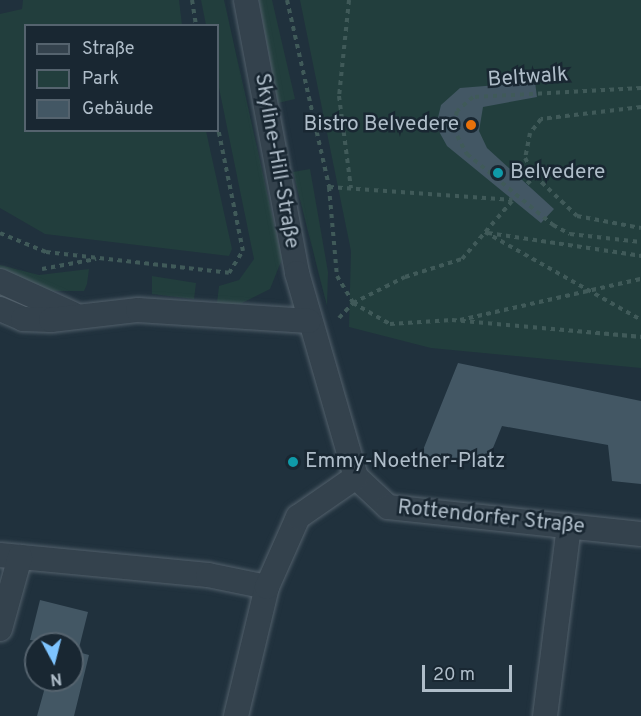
<!DOCTYPE html>
<html>
<head>
<meta charset="utf-8">
<style>
  body { margin:0 }
  #map { position:relative; width:641px; height:716px; overflow:hidden; background:#20313d; font-family:Overpass,sans-serif }
  div>[style] { position:absolute }
  .green>* { inset:0; background:#223e3d }
  .building>* { inset:0; background:#435764 }
  .path>* { height:4px; margin-top:-2px; transform-origin:0; background:repeating-linear-gradient(90deg,#405a59 0 4.5px,transparent 0 9px) }
  .roads { filter:drop-shadow(0 0 2px #52606b) drop-shadow(0 0 2px #52606b) }
  .minor>* { height:24px; margin:-12px; padding:0 12px; transform-origin:12px; border-radius:12px; background:#34424d }
  .dots>* { width:16px; height:16px; translate:-50% -50%; box-sizing:border-box; border:3px solid #192732; border-radius:50% }
  span { translate:-50% -50%; white-space:nowrap; text-align:center; line-height:1.15; -webkit-text-stroke:5px #192732; paint-order:stroke }
  .street-label { font-size:21px; color:#afbdc9 }
  .poi-label { font-size:21px; color:#afbdc9 }
  .right { translate:-100% -50%; text-align:right }
  .left { translate:0 -50%; text-align:left }
  .legend { position:absolute; left:24px; top:24px; width:195px; height:108px; box-sizing:border-box; background:#192732; border:2px solid #55636e; margin:0; padding:8px 10px; list-style:none; font-size:18px; color:#afbdc9 }
  .legend li { display:flex; align-items:center; gap:12px; height:30px }
  .legend b { width:30px; border:2px solid #55636e }
  .north { position:absolute; left:24px; top:632px; width:60px; height:60px; box-sizing:border-box; background:#192732; border:2px solid #55636e; border-radius:50%; rotate:173deg; font-size:16px; font-weight:700; line-height:24px; text-align:center; color:#afbdc9 }
  .north::after { content:''; display:block; margin:auto; width:21px; height:27px; background:#7ec4ff; clip-path:polygon(50% 0,100% 100%,50% 72%,0 100%) }
  .scale { position:absolute; left:422px; top:665px; width:90px; height:27px; box-sizing:border-box; border:3px solid #afbdc9; border-top:0; padding-left:8px; font-size:18px; line-height:21px; white-space:nowrap; color:#afbdc9; -webkit-text-stroke:4px #192732; paint-order:stroke }
</style>
</head>
<body>
<div id="map">
  <div class="green">
    <div style="clip-path:polygon(23px 0,179px 0,182px 25px,26px 26px,26px 130px,206px 131px,232px 249px,229px 256px,45px 234px,0 208px,0 14px,22px 9px)"></div>
    <div style="clip-path:polygon(201px 0,224px 0,282px 259px,270px 289px,236px 306px,217px 303px,219px 286px,239px 280px,254px 259px,218px 83px,218px 26px,206px 25px)"></div>
    <div style="clip-path:polygon(259px 0,272px 0,295px 99px,278px 103px)"></div>
    <div style="clip-path:polygon(300px 0,641px 0,641px 368px,431px 348px,349px 327px,351px 251px)"></div>
    <div style="clip-path:polygon(310px 169px,328px 272px,327px 306px,293px 172px)"></div>
    <div style="clip-path:polygon(0 265px,39px 275px,89px 269px,87px 284px,84px 291px,42px 291px,0 279px)"></div>
    <div style="clip-path:polygon(152px 276px,196px 283px,194px 299px,152px 294px)"></div>
  </div>
  <div class="building">
    <div style="clip-path:polygon(535px 82px,537px 97px,483px 107px,479px 131px,487px 148px,554px 209px,541px 223px,447px 146px,436px 126px,441px 105px,460px 88px)"></div>
    <div style="clip-path:polygon(458px 363px,641px 401px,641px 484px,612px 481px,608px 445px,502px 426px,486px 465px,421px 455px)"></div>
    <div style="clip-path:polygon(40px 600px,88px 612px,78px 652px,89px 655px,74px 716px,37px 716px,47px 680px,72px 680px,72px 644px,30px 640px)"></div>
  </div>
  <div class="path">
    <div style="left:192px;top:0;width:26px;rotate:81deg"></div>
    <div style="left:287px;top:0;width:192px;rotate:77.3deg"></div>
    <div style="left:329px;top:187px;width:89px;rotate:84.9deg"></div>
    <div style="left:337px;top:276px;width:31px;rotate:59deg"></div>
    <div style="left:353px;top:303px;width:43px;rotate:29.6deg"></div>
    <div style="left:390px;top:324px;width:62px;rotate:-3.7deg"></div>
    <div style="left:452px;top:320px;width:190px;rotate:5.1deg"></div>
    <div style="left:349px;top:0;width:97px;rotate:95.9deg"></div>
    <div style="left:339px;top:96px;width:93px;rotate:82.6deg"></div>
    <div style="left:641px;top:88px;width:168px;rotate:176.9deg"></div>
    <div style="left:473px;top:97px;width:21px;rotate:139deg"></div>
    <div style="left:457px;top:111px;width:17px;rotate:103deg"></div>
    <div style="left:453px;top:128px;width:30px;rotate:62deg"></div>
    <div style="left:467px;top:154px;width:112px;rotate:39.5deg"></div>
    <div style="left:553px;top:225px;width:19px;rotate:28deg"></div>
    <div style="left:570px;top:234px;width:71px;rotate:6.4deg"></div>
    <div style="left:641px;top:107px;width:101px;rotate:173.2deg"></div>
    <div style="left:541px;top:119px;width:18px;rotate:128deg"></div>
    <div style="left:530px;top:133px;width:25px;rotate:101deg"></div>
    <div style="left:525px;top:158px;width:21px;rotate:61deg"></div>
    <div style="left:535px;top:176px;width:58px;rotate:43.6deg"></div>
    <div style="left:577px;top:216px;width:65px;rotate:10.6deg"></div>
    <div style="left:527px;top:184px;width:11px;rotate:-45deg"></div>
    <div style="left:329px;top:187px;width:184px;rotate:4deg"></div>
    <div style="left:485px;top:232px;width:179px;rotate:29.4deg"></div>
    <div style="left:0;top:233px;width:50px;rotate:22.4deg"></div>
    <div style="left:46px;top:252px;width:184px;rotate:6.5deg"></div>
    <div style="left:229px;top:273px;width:26px;rotate:-58deg"></div>
    <div style="left:243px;top:251px;width:126px;rotate:-101.5deg"></div>
    <div style="left:488px;top:233px;width:155px;rotate:8.5deg"></div>
    <div style="left:42px;top:269px;width:55px;rotate:-10.5deg"></div>
    <div style="left:339px;top:318px;width:21px;rotate:-47deg"></div>
    <div style="left:353px;top:303px;width:58px;rotate:-26.6deg"></div>
    <div style="left:405px;top:277px;width:60px;rotate:-17.5deg"></div>
    <div style="left:462px;top:259px;width:78px;rotate:-49.2deg"></div>
    <div style="left:460px;top:320px;width:186px;rotate:-12.8deg"></div>
  </div>
  <div class="roads">
    <div class="minor">
      <div style="left:246px;top:0;width:278px;rotate:79.4deg"></div>
      <div style="left:297px;top:273px;width:212px;rotate:73.9deg"></div>
      <div style="left:356px;top:477px;width:44px;rotate:43.2deg"></div>
      <div style="left:388px;top:507px;width:254px;rotate:6.1deg"></div>
      <div style="left:0;top:281px;width:80px;rotate:24.3deg"></div>
      <div style="left:0;top:309px;width:25px;rotate:23deg"></div>
      <div style="left:23px;top:319px;width:28px;rotate:2deg"></div>
      <div style="left:51px;top:320px;width:88px;rotate:-6.6deg"></div>
      <div style="left:138px;top:310px;width:171px;rotate:3.7deg"></div>
      <div style="left:0;top:555px;width:209px;rotate:5.5deg"></div>
      <div style="left:208px;top:575px;width:60px;rotate:11.5deg"></div>
      <div style="left:0;top:629px;width:75px;rotate:-74.5deg"></div>
      <div style="left:236px;top:716px;width:133px;rotate:-76.5deg"></div>
      <div style="left:267px;top:587px;width:77px;rotate:-66.1deg"></div>
      <div style="left:298px;top:517px;width:70px;rotate:-34.6deg"></div>
      <div style="left:545px;top:716px;width:191px;rotate:-82.8deg"></div>
    </div>
  </div>
  <div class="dots">
    <div style="left:471px;top:125px;background:#e8710a"></div>
    <div style="left:498px;top:173px;background:#0f9aa8"></div>
    <div style="left:293px;top:462px;background:#0f9aa8"></div>
  </div>
  <div class="street-label">
    <span style="left:528px;top:78px;rotate:-4deg">Beltwalk</span>
    <span style="left:276px;top:161px;rotate:80deg">Skyline-Hill-Straße</span>
    <span style="left:491px;top:518px;rotate:6deg">Rottendorfer Straße</span>
  </div>
  <div class="poi-label">
    <span class="right" style="left:459px;top:125px">Bistro Belvedere</span>
    <span class="left" style="left:510px;top:173px">Belvedere</span>
    <span class="left" style="left:305px;top:462px">Emmy-Noether-Platz</span>
  </div>
  <ul class="legend">
  <li><b style="height:8px;background:#34424d"></b>Straße</li>
  <li><b style="height:16px;background:#223e3d"></b>Park</li>
  <li><b style="height:16px;background:#435764"></b>Gebäude</li>
  </ul>
  <div class="north">N</div>
  <div class="scale">20 m</div>
</div>
</body>
</html>
